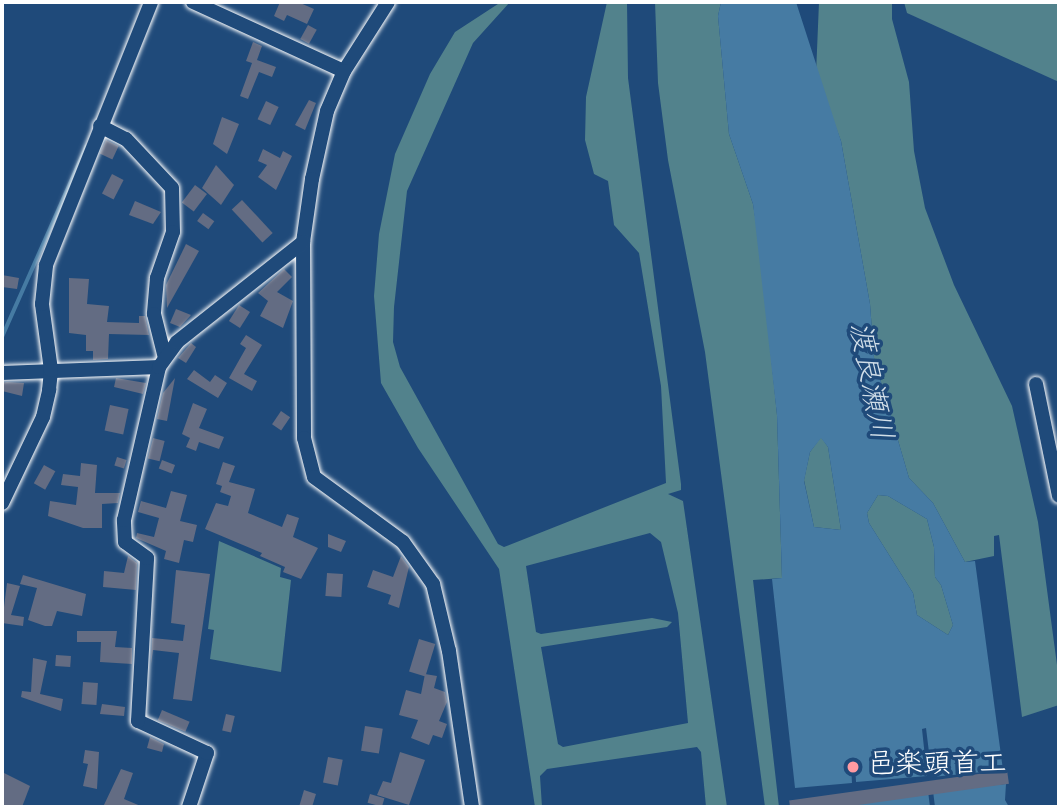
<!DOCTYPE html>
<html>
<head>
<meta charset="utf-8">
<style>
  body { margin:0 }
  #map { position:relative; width:1061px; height:809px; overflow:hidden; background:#1f4a7a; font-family:Dekko,"Klee One",sans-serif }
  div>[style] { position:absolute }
  .green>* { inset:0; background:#52828c }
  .water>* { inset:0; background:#467ba3 }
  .stream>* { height:3.5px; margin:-1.75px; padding:0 1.75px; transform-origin:1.75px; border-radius:1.75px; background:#467ba3 }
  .building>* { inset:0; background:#636c83; transform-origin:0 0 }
  .roads { filter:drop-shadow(0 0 2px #fff) drop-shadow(0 0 2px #fff) }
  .minor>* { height:14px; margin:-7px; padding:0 7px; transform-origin:7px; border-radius:7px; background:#1f4a7a }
  .dots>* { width:19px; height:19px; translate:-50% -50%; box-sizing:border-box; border:4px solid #1f4a7a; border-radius:50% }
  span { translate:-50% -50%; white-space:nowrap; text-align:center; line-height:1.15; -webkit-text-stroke:7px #1f4a7a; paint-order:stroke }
  .poi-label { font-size:28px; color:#fff }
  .left { translate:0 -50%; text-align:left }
  .water-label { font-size:30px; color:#d1dee8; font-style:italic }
  .frame { position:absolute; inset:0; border:4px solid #fff; pointer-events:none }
</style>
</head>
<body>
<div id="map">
  <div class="green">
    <div style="clip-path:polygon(evenodd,501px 2px,510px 2px,473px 43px,407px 191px,394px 307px,393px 342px,400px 367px,498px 544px,504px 547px,666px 483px,661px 386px,639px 253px,614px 225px,608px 181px,594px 174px,585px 140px,586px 97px,607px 2px,627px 2px,628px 78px,681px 484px,681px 490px,668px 494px,683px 501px,727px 807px,706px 807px,701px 752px,697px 747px,547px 769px,540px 776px,542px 807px,535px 807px,499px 569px,418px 448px,381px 383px,374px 296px,379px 234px,395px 154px,430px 74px,455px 32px,501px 2px,650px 533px,661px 542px,678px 613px,688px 723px,563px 747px,558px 744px,541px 647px,667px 627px,672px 622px,652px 618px,541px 634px,536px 632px,526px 566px,650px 533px)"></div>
    <div style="clip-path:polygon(655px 2px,721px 2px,718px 16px,729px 134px,753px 204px,760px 248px,777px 415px,782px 578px,753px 580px,779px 807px,765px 807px,705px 352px,668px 160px,658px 83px)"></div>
    <div style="clip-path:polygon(819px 2px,892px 2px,892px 19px,909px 82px,914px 151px,925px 208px,954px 285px,1012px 406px,1038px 522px,1059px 680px,1059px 705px,1022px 717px,999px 535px,994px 536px,994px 556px,965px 562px,933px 503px,909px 478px,874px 358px,870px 304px,841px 141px,816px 74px)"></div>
    <div style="clip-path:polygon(904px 2px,1059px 2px,1059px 82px,907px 13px)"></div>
    <div style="clip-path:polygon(821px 437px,828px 447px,841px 530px,814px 527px,804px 480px,810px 452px)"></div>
    <div style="clip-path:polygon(878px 495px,888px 496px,927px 519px,934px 547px,935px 577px,941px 585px,953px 625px,948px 635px,917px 615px,913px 593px,869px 523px,867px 513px)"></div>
    <div style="clip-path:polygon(219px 541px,281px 568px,280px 577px,291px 580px,281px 672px,210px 659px,214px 630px,208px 629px)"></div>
  </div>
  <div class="water">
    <div style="clip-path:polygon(evenodd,721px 2px,796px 2px,841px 141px,870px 304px,874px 358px,909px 478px,933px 503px,965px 562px,975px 561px,1003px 770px,932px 777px,926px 728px,922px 729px,927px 776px,856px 782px,855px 765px,851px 765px,852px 783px,795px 788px,772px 579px,782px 578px,777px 415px,753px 204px,729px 134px,718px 16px,721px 2px,821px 438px,828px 447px,841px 530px,814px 527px,804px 481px,810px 452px,821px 438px,721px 2px,878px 495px,888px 496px,927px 519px,934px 547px,935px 577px,941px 585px,953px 625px,948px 635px,917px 615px,913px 593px,869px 523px,867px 513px,878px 495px)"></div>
    <div style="clip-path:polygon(1006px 784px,1005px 800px,1009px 807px,935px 807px,933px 791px)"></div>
    <div style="clip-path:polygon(928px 791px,930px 807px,795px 807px,795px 803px)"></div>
  </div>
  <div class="stream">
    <div style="left:2px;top:337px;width:208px;rotate:-66.1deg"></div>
  </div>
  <div class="building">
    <div style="clip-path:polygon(280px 2px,298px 2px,314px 9px,307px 24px,287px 15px,284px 21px,274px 16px)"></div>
    <div style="left:308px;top:25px;width:10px;height:16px;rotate:29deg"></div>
    <div style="clip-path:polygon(253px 42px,262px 46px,257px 60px,276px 67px,272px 77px,259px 72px,248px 99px,240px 96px,252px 63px,246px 61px)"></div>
    <div style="clip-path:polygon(309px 100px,316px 103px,305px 130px,295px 125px)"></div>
    <div style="left:266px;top:101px;width:14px;height:20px;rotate:25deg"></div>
    <div style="clip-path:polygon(222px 117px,239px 124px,227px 154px,213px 144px)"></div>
    <div style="left:106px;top:140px;width:14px;height:15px;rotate:25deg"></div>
    <div style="clip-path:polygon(263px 149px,280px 158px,283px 151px,292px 156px,276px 190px,258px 177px,267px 165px,258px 161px)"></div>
    <div style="clip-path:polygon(216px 165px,234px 185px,221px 205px,202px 188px)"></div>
    <div style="left:112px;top:174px;width:13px;height:22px;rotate:27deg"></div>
    <div style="left:195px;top:185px;width:15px;height:22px;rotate:37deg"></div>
    <div style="left:242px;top:200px;width:45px;height:14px;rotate:47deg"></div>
    <div style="clip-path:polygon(135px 201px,161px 212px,153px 224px,129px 215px)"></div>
    <div style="left:203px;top:213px;width:14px;height:10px;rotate:36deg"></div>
    <div style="clip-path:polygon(186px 244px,199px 251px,167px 308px,166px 285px)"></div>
    <div style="clip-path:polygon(284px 269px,292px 277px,277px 292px,293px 301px,283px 328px,260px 316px,268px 301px,258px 293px)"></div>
    <div style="clip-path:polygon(2px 275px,19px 278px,17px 289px,2px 287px)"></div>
    <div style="clip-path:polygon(69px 278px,89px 279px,87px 304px,109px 306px,107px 322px,139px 323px,139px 316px,145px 316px,149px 335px,109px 334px,108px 359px,93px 360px,93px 351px,86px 351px,86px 335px,69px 333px)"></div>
    <div style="left:239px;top:305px;width:13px;height:19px;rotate:32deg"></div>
    <div style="clip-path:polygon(176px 309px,191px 315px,180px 327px,170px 323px)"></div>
    <div style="clip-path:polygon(246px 335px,262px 345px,244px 374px,257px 381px,252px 391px,229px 378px,246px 348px,240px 344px)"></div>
    <div style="clip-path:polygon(191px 343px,196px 347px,186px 363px,178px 358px)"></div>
    <div style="clip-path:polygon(194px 370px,210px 382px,215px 375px,227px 383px,218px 398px,187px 379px)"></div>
    <div style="clip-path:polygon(116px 378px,146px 383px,143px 394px,114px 387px)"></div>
    <div style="clip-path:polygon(175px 378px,167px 421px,157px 419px,163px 393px)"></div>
    <div style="clip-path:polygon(7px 382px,24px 383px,22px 396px,2px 391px,2px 383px)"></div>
    <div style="clip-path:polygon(193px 403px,207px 409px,199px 428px,224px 437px,219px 449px,199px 442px,196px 451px,186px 447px,190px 438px,182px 434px)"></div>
    <div style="left:110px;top:405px;width:19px;height:26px;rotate:12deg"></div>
    <div style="left:281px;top:411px;width:11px;height:16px;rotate:34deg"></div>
    <div style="left:153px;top:438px;width:12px;height:21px;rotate:14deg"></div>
    <div style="left:117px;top:457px;width:10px;height:9px;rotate:17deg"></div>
    <div style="left:162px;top:460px;width:14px;height:9px;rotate:21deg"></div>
    <div style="clip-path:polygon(223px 462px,235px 466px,229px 482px,255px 489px,248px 513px,282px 527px,287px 514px,299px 518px,293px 537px,318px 548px,301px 579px,283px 572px,285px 567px,260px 556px,262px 553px,205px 529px,216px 503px,228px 506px,231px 496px,220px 492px,222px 486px,216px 484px)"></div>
    <div style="clip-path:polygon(81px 463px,97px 465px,95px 493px,120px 493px,118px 503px,102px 504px,102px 528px,83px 528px,48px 516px,50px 501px,76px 505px,78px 487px,61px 485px,63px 474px,80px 476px)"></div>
    <div style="left:44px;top:465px;width:13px;height:21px;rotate:29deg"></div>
    <div style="clip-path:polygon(171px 491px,187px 495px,180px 521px,197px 525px,193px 542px,184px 540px,179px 563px,164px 559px,166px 551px,136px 538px,137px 533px,154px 537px,159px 518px,138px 512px,141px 501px,166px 508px)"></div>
    <div style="clip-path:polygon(328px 534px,346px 541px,341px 552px,328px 547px)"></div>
    <div style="clip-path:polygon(128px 556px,137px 563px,136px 590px,103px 587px,104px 571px,124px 573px)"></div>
    <div style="clip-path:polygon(401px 556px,409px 567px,399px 608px,388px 604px,391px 595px,367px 587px,373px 570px,393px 577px)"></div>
    <div style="clip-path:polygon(176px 570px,210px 574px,192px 701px,173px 699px,179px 653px,153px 650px,151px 664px,152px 638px,183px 641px,185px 625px,171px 623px)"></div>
    <div style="left:327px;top:573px;width:16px;height:23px;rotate:4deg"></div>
    <div style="clip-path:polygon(23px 575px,86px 594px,82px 616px,57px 611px,52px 626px,45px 626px,28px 620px,37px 588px,20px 584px)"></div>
    <div style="clip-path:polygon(7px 583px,20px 586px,11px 615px,24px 617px,23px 626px,2px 623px)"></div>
    <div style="clip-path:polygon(77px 631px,117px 631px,115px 647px,132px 648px,132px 664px,100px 662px,101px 642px,77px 642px)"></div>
    <div style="left:419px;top:639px;width:17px;height:34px;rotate:17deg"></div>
    <div style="left:56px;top:655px;width:15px;height:11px;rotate:4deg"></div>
    <div style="clip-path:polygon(33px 658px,47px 661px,40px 694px,63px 699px,61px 711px,21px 697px,22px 691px,31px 692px)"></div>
    <div style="clip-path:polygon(425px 674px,437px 676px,434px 688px,445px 692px,447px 702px,439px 721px,447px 724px,442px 738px,433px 735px,429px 745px,411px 738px,418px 720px,399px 715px,406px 690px,421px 694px)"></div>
    <div style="left:83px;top:682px;width:15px;height:22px;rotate:4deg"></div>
    <div style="clip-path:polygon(102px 704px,125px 707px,124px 716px,100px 714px)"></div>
    <div style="left:162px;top:710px;width:30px;height:11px;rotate:23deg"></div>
    <div style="left:226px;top:714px;width:9px;height:17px;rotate:13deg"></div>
    <div style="left:365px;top:726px;width:18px;height:25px;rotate:9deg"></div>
    <div style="clip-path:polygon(150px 737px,164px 744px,162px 752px,147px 748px)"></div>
    <div style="clip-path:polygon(85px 750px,99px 752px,97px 789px,83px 786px,88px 764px,83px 763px)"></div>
    <div style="clip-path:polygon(400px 752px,425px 760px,409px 805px,377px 795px,383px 781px,391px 783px)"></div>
    <div style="left:328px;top:757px;width:15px;height:26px;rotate:11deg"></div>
    <div style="clip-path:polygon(121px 769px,133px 773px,124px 799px,143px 807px,103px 807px)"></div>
    <div style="left:1007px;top:770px;width:14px;height:220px;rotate:82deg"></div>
    <div style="clip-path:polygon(2px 772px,30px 786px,22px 807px,2px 807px)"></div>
    <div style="clip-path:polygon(304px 790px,316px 794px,312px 807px,299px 807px)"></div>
    <div style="left:370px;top:794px;width:15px;height:9px;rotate:16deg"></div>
  </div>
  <div class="roads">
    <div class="minor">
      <div style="left:193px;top:2px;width:166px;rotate:24.6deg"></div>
      <div style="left:388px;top:2px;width:82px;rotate:122.5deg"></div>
      <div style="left:344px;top:71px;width:43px;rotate:113deg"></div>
      <div style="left:327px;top:111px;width:70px;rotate:102.4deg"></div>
      <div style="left:312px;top:179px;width:64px;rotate:98.1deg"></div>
      <div style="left:303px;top:242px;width:196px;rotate:89.7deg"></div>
      <div style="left:304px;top:438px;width:40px;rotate:75.6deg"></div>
      <div style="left:314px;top:477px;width:110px;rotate:36.1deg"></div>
      <div style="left:403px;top:542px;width:52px;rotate:54.5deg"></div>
      <div style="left:433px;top:584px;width:69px;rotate:76.6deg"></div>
      <div style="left:449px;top:651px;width:158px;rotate:81.6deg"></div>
      <div style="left:100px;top:126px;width:29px;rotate:27deg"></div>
      <div style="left:126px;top:139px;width:67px;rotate:46.8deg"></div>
      <div style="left:172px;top:188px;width:44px;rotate:88.7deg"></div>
      <div style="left:173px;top:232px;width:49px;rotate:109.2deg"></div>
      <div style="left:157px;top:278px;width:36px;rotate:95deg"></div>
      <div style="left:154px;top:314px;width:45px;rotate:76deg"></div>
      <div style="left:2px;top:373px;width:157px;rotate:-2.2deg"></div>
      <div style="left:1036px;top:384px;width:114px;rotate:78.4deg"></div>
      <div style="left:2px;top:503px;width:95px;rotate:-64.5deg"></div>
      <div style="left:43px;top:417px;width:28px;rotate:-77deg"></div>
      <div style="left:49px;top:390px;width:20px;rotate:-84deg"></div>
      <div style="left:51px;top:370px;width:67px;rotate:-97.8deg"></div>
      <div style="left:42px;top:304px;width:39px;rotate:-84deg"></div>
      <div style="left:46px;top:265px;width:283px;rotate:-68.2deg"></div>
      <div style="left:189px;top:807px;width:57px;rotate:-71.6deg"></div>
      <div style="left:207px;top:753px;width:76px;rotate:-155.1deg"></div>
      <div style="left:138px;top:721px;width:163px;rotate:-86.8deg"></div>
      <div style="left:147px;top:558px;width:27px;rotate:-144deg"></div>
      <div style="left:125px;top:542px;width:22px;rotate:-93deg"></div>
      <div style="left:124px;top:520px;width:157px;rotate:-77.1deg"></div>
      <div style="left:159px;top:367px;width:31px;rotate:-54deg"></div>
      <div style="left:177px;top:342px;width:161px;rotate:-38.4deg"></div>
    </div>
  </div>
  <div class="dots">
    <div style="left:853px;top:767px;background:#ff9aa2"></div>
  </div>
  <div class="poi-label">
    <span class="left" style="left:867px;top:767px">邑楽頭首工</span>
  </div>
  <div class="water-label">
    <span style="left:867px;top:382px;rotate:79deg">渡良瀬川</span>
  </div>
  <div class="frame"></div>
</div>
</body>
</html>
